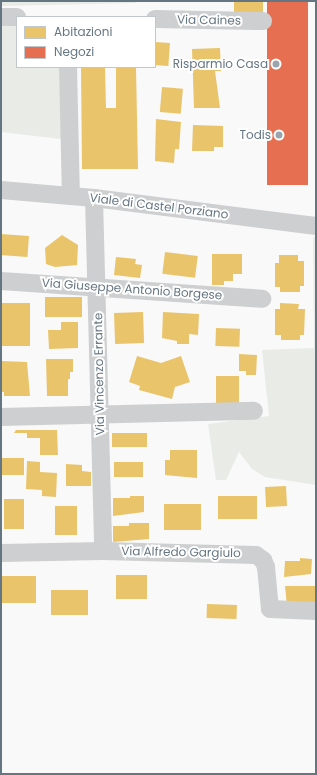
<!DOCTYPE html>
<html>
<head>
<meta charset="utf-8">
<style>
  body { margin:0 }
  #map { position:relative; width:317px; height:775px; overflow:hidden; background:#f9f9f9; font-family:Poppins,sans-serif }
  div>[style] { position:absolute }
  .green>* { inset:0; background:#e8ebe6 }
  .homes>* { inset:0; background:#e9c46a; transform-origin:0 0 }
  .shops>* { inset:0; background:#e76f51; transform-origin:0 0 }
  .minor>* { height:18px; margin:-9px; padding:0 9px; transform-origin:9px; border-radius:9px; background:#cecfd0 }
  .dots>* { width:11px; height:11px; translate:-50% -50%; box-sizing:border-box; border:2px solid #fff; border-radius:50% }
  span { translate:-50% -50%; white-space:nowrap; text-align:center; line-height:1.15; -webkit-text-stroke:4px #fff; paint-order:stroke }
  .street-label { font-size:12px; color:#657683 }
  .poi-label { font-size:12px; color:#657683 }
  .right { translate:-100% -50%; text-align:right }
  .frame { position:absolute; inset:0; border:2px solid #657683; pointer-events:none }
  .legend { position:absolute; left:16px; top:16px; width:140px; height:52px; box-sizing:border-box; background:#fff; border:1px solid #c1c8cd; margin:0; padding:5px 7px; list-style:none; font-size:12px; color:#657683 }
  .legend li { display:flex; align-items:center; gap:8px; height:20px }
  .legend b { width:20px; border:1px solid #c1c8cd }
</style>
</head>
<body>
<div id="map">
  <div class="green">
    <div style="clip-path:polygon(1px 1px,136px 1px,136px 3px,1px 6px)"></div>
    <div style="clip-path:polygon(1px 24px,17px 24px,17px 67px,60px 67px,61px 139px,1px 132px)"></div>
    <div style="clip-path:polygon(313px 237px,316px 237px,316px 485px,265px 477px,252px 469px,239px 452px,226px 480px,216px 480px,208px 424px,269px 416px,262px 350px,314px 348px)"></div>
  </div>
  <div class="homes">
    <div style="left:234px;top:1px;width:29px;height:11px"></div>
    <div style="left:155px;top:42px;width:15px;height:23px;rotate:4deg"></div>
    <div style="clip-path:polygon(220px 48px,221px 71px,215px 71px,220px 108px,194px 108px,192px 49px)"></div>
    <div style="clip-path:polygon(81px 67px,105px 67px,106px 108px,116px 108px,116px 67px,136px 67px,138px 169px,82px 169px)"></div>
    <div style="left:162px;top:87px;width:21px;height:25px;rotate:5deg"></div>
    <div style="clip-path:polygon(156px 119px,181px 122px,179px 149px,175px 149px,174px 163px,155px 161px)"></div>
    <div style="clip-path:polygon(193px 125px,223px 126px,223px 147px,214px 147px,214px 151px,192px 151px)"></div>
    <div style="left:1px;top:234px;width:28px;height:21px;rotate:4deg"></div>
    <div style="clip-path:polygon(62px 235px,78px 245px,77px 265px,55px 267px,46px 264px,45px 248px)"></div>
    <div style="left:165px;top:252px;width:33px;height:22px;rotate:7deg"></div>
    <div style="clip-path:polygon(212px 254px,242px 254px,242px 274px,233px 274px,233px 281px,224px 281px,224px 285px,212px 285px)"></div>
    <div style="clip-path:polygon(279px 255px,298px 255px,298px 261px,304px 261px,304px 286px,300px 286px,300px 292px,280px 292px,280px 287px,275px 287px,275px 263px,279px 263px)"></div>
    <div style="clip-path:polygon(116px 257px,136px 259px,135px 264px,142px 265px,140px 278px,114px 275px)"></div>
    <div style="left:45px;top:297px;width:37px;height:20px"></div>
    <div style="left:1px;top:303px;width:29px;height:43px"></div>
    <div style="clip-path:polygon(280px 303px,299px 304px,298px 309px,305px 309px,304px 335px,300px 335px,300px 340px,281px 340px,281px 335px,275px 335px,275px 309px,280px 309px)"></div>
    <div style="left:143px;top:312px;width:31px;height:29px;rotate:88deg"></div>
    <div style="clip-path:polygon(163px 312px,199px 314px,198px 335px,189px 334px,189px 344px,177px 344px,177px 341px,162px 338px)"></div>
    <div style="clip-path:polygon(61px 322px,78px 322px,78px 348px,49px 349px,48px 330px,61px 330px)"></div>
    <div style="left:216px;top:328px;width:24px;height:18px;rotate:2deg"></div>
    <div style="clip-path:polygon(239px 354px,257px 355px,256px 375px,246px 375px,246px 371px,239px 371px)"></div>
    <div style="clip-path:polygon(137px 356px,161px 363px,181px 356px,190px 382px,175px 387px,172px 399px,139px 390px,140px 386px,129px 382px)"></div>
    <div style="clip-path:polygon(46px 359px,73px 359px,73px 372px,70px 372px,70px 379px,68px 379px,68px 396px,47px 396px)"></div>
    <div style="clip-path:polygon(1px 361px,27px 362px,30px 396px,4px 396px,4px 392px,1px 392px)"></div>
    <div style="left:216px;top:376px;width:23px;height:29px"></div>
    <div style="clip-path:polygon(16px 430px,57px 430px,58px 455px,40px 455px,40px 438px,27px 438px,27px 433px,14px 433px)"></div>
    <div style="left:112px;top:433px;width:35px;height:14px"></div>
    <div style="clip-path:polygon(170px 450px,197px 450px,197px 478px,165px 475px,165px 460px,170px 460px)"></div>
    <div style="left:1px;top:458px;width:23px;height:17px"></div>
    <div style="clip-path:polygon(27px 461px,40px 462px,40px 472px,57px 473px,56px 497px,42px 496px,42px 490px,26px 489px)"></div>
    <div style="left:114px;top:462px;width:29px;height:15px"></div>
    <div style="clip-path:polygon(66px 464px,82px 465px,82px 471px,91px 472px,91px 486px,66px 486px)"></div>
    <div style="left:286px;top:486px;width:20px;height:21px;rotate:87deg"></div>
    <div style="clip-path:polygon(130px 496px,144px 496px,144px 512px,113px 516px,113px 498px,130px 498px)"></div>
    <div style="left:218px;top:496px;width:39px;height:23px"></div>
    <div style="left:4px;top:499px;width:20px;height:30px"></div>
    <div style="left:164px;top:504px;width:37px;height:26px"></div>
    <div style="left:55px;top:506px;width:22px;height:29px"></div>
    <div style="clip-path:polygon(129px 523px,149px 523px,149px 539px,113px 542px,113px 526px,129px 526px)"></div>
    <div style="clip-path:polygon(300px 558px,312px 559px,311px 574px,284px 577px,285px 561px,300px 561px)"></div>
    <div style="left:116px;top:575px;width:31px;height:24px"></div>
    <div style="left:1px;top:576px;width:35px;height:27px"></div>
    <div style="clip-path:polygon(285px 586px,316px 586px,316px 602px,287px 606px)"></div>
    <div style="left:51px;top:590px;width:37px;height:25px"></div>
    <div style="left:207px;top:604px;width:30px;height:14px;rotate:2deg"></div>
  </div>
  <div class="shops">
    <div style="left:267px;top:1px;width:41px;height:184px"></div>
  </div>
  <div class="minor">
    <div style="left:1px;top:17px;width:16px"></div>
    <div style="left:155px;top:19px;width:108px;rotate:1.1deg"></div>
    <div style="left:68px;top:67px;width:129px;rotate:88.7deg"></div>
    <div style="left:1px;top:190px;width:93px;rotate:4.9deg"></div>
    <div style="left:94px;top:198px;width:224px;rotate:7.2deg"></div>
    <div style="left:94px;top:198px;width:353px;rotate:88.5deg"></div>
    <div style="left:1px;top:281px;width:262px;rotate:3.9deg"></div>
    <div style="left:1px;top:417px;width:253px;rotate:-1.4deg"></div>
    <div style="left:1px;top:553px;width:102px;rotate:-1.1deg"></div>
    <div style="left:103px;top:551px;width:153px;rotate:1.5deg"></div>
    <div style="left:256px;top:555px;width:9px;rotate:36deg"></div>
    <div style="left:263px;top:560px;width:8px;rotate:67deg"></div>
    <div style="left:266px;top:567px;width:42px;rotate:84.6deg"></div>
    <div style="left:270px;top:609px;width:46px;rotate:2.5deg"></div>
  </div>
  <div class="dots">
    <div style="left:276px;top:64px;background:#99a4ac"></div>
    <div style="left:279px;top:135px;background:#99a4ac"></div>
  </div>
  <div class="street-label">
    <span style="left:209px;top:20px;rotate:1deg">Via Caines</span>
    <span style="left:159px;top:206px;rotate:7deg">Viale di Castel Porziano</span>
    <span style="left:132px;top:289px;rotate:4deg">Via Giuseppe Antonio Borgese</span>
    <span style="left:99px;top:374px;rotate:-91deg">Via Vincenzo Errante</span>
    <span style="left:181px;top:552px;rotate:1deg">Via Alfredo Gargiulo</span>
  </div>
  <div class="poi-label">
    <span class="right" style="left:268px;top:64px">Risparmio Casa</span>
    <span class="right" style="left:271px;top:135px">Todis</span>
  </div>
  <div class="frame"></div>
  <ul class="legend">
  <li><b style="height:11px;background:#e9c46a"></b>Abitazioni</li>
  <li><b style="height:11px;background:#e76f51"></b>Negozi</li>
  </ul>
</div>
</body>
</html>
